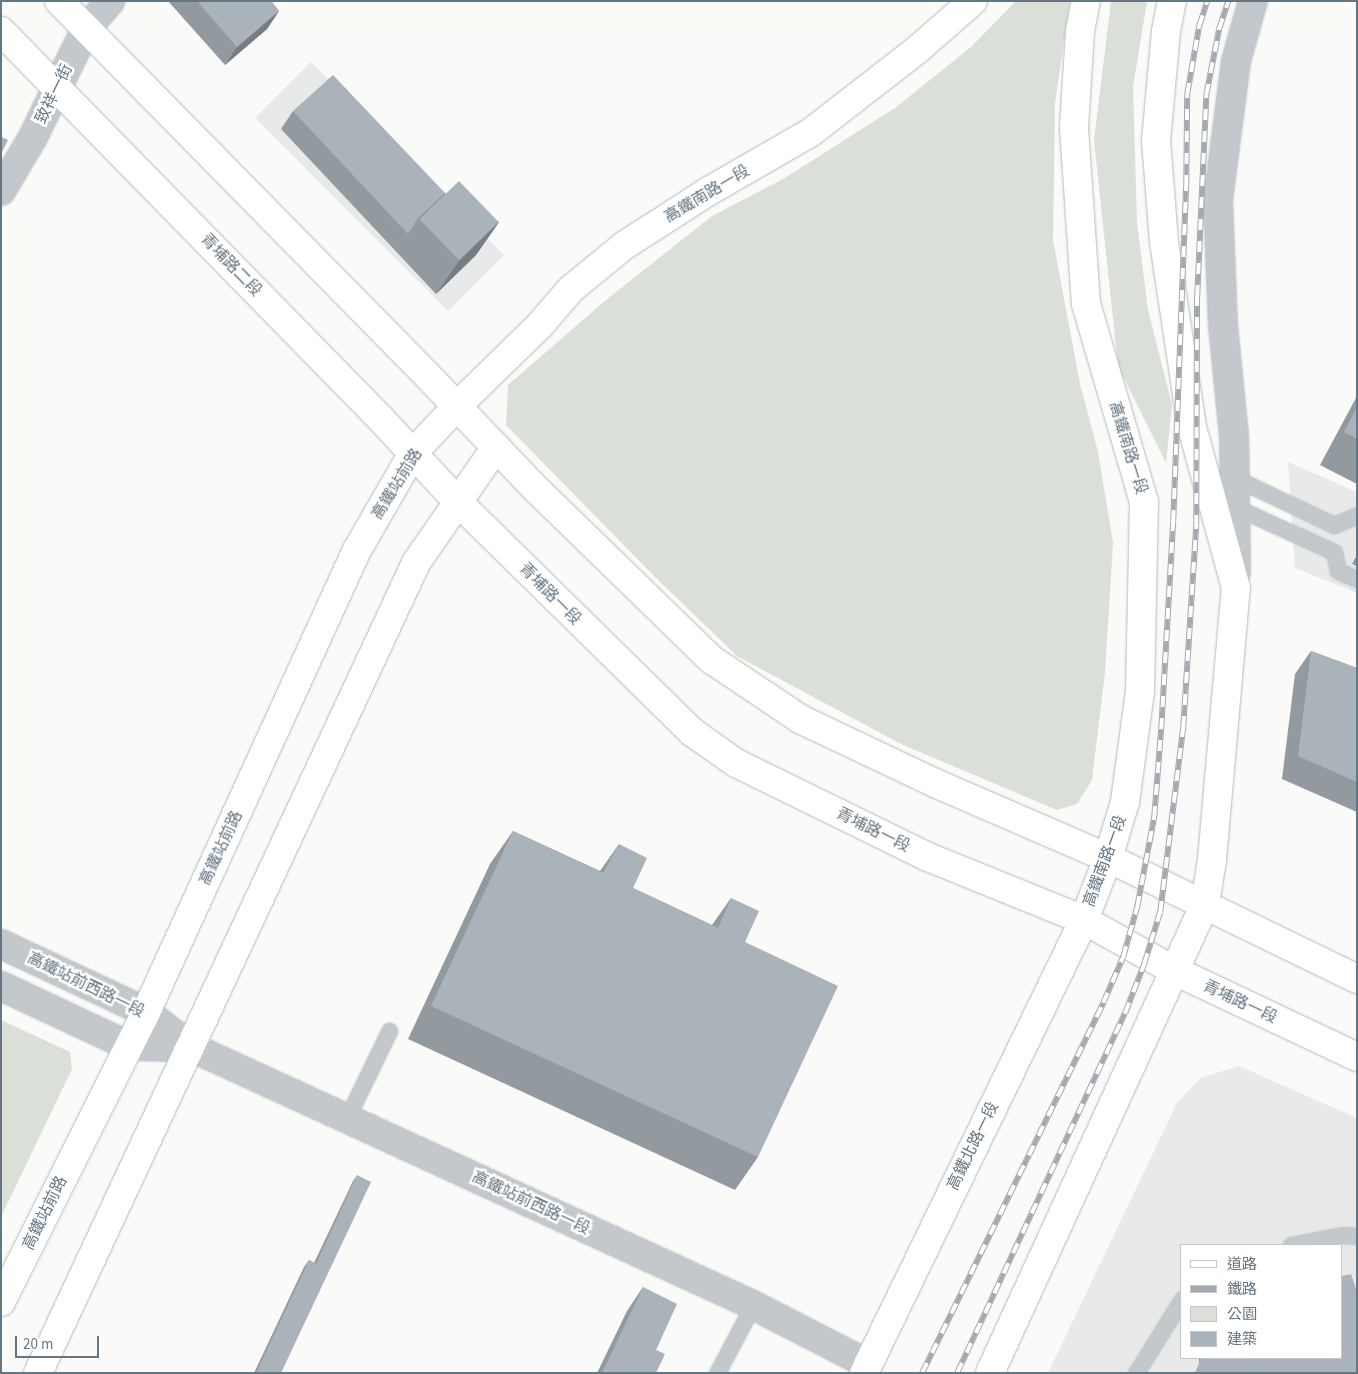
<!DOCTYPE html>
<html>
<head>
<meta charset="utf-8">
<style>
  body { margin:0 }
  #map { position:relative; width:1358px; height:1374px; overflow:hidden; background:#fafaf8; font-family:"Source Sans 3","Noto Sans TC",sans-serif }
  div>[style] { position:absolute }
  .built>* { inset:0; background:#e8e9e9; transform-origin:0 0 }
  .green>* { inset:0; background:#dadfd7 }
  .roads { filter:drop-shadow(0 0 1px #b3babf) drop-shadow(0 0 1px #b3babf) }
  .lane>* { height:15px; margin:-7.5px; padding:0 7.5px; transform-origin:7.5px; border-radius:7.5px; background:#c3c8cc }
  .street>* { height:28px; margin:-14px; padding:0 14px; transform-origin:14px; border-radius:14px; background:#c3c8cc }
  .secondary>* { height:28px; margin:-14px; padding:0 14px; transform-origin:14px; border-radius:14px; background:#fff }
  .rail>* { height:5.5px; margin-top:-2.75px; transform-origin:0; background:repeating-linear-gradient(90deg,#fff 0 11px,#a2aab0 0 22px); box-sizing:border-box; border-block:1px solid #a2aab0 }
  .wall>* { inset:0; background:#929a9f; transform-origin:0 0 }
  .shaded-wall>* { inset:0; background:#777d82 }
  .building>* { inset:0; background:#aab3b9; transform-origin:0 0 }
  span { translate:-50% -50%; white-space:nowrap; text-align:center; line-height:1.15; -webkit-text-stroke:5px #fff; paint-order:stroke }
  .street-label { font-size:16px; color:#657683 }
  .frame { position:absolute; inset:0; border:2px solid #657683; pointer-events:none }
  .legend { position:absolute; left:1180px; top:1244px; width:162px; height:115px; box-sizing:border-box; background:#fff; border:1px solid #c1c8cd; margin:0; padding:6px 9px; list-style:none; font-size:15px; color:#657683 }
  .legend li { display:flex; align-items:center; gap:10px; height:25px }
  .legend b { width:25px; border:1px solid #c1c8cd }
  .scale { position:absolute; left:15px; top:1336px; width:84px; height:22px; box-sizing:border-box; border:2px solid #657683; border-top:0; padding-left:6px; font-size:15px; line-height:18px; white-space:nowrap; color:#657683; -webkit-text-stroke:4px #fff; paint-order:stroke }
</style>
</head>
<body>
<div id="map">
  <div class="built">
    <div style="left:311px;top:62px;width:273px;height:79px;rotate:45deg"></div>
    <div style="clip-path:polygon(1288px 462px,1357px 492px,1357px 593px,1295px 568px)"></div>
    <div style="clip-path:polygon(evenodd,1239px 1066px,1357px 1118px,1357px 1373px,1048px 1373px,1177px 1103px,1200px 1078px,1239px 1066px,1182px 1245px,1342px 1245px,1342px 1358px,1182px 1358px,1182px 1245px)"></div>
  </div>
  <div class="green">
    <div style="clip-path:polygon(1016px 1px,1070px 1px,1055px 103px,1053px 240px,1080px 384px,1098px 452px,1113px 543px,1105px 672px,1092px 780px,1077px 804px,1057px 810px,901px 744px,737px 656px,654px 576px,506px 425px,508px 385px,606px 300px,712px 216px,783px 179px,895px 108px,971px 47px)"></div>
    <div style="clip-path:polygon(1111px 1px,1147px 1px,1133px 87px,1137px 223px,1148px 310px,1172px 405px,1166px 463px,1118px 366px,1094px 140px)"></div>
    <div style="clip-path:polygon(1px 1020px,70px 1052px,72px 1069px,1px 1217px)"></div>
  </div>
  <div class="roads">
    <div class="lane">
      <div style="left:1235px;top:478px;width:110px;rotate:25.4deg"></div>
      <div style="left:1334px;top:525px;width:25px;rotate:-23deg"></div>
      <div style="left:1235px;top:507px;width:109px;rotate:24.4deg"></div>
      <div style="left:1334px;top:552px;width:19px;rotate:78deg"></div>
      <div style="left:1338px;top:571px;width:21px;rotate:23deg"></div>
      <div style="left:347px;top:1118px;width:97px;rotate:-64.2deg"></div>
      <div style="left:1291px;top:1245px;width:53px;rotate:-10.9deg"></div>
      <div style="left:1343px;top:1235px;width:14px;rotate:4deg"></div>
      <div style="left:717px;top:1373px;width:77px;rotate:-62.1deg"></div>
      <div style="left:1136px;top:1373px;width:87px;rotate:-58.1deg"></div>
    </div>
    <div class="street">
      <div style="left:1px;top:191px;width:63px;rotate:-59.3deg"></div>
      <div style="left:33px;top:137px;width:120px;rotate:-63.9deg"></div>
      <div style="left:86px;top:29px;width:37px;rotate:-49deg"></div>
      <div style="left:1236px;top:572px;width:136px;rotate:-90.8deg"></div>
      <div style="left:1234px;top:436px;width:111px;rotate:-95.7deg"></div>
      <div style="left:1223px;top:326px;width:126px;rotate:-92.3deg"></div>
      <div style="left:1218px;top:200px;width:140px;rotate:-82.6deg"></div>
      <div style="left:1236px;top:61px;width:62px;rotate:-74.2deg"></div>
      <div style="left:1px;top:944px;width:160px;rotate:25.1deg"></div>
      <div style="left:146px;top:1012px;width:57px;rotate:37.9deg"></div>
      <div style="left:191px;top:1047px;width:618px;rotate:24.66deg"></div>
      <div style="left:753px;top:1305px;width:129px;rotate:27.2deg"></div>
      <div style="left:1px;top:986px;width:141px;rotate:25.1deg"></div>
      <div style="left:129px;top:1046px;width:62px;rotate:0.9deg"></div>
    </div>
    <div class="secondary">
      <div style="left:59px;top:1px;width:522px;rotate:45.47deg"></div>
      <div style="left:425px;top:373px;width:162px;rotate:46.3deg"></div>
      <div style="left:537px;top:490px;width:244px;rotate:44.2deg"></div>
      <div style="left:712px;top:660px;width:106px;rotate:33.8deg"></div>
      <div style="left:800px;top:719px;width:152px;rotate:25.4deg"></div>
      <div style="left:937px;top:784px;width:186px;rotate:23.4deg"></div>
      <div style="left:1108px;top:858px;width:277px;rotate:25.9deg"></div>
      <div style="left:1px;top:31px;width:542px;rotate:45.6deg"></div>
      <div style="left:380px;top:418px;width:115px;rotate:47.1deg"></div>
      <div style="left:458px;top:502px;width:328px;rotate:44.5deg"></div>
      <div style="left:692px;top:732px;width:54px;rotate:35.2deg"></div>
      <div style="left:736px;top:763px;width:214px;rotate:26.1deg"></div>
      <div style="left:928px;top:857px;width:168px;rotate:22deg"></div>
      <div style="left:1084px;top:920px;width:104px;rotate:29.3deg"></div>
      <div style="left:1175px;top:971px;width:201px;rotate:25.3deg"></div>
      <div style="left:1px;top:1302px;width:324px;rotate:-63.4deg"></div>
      <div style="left:146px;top:1012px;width:506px;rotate:-65.46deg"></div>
      <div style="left:356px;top:552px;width:114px;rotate:-60.1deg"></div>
      <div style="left:413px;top:453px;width:64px;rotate:-46.9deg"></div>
      <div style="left:457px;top:406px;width:116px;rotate:-44.3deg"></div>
      <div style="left:540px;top:325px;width:48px;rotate:-49.3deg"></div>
      <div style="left:571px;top:289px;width:70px;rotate:-39.2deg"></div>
      <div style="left:625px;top:245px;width:30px;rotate:-33deg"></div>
      <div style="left:650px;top:229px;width:70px;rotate:-32.8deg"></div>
      <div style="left:709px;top:191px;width:116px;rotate:-29.9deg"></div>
      <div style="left:810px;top:133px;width:135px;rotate:-37.8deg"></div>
      <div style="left:917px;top:50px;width:74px;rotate:-41.2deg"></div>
      <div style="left:38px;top:1373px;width:894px;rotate:-64.98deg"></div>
      <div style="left:416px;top:563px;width:141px;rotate:-55.4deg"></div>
      <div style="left:864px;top:1373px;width:504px;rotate:-64.1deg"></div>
      <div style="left:1084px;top:920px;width:66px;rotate:-68.8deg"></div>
      <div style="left:1108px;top:858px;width:59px;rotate:-73.1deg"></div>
      <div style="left:1125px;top:802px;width:112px;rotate:-82.3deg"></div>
      <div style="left:1140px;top:691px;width:189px;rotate:-88.8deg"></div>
      <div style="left:1144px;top:502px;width:206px;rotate:-106.3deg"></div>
      <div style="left:1086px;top:304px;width:177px;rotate:-93.9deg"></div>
      <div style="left:1074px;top:127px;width:96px;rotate:-86.4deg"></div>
      <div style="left:1080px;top:31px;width:31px;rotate:-79deg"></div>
      <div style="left:990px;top:1373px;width:516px;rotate:-65.37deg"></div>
      <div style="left:1205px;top:904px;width:45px;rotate:-81deg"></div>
      <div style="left:1212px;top:860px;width:273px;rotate:-85deg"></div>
      <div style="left:1236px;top:588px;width:167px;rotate:-105.3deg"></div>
      <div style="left:1192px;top:427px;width:187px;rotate:-98.6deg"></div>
      <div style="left:1164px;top:242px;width:101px;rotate:-94.5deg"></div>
      <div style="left:1156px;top:141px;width:110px;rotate:-84.8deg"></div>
      <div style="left:1166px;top:31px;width:31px;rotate:-79deg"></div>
    </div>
  </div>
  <div class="rail">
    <div style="left:922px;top:1373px;width:412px;rotate:-63.9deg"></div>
    <div style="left:1103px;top:1003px;width:50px;rotate:-66.5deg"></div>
    <div style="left:1123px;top:957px;width:52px;rotate:-74.4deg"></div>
    <div style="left:1137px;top:907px;width:92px;rotate:-79.3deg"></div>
    <div style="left:1154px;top:817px;width:88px;rotate:-85.5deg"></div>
    <div style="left:1161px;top:729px;width:208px;rotate:-86.7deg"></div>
    <div style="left:1173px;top:521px;width:335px;rotate:-87.8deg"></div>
    <div style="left:1186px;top:186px;width:92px;rotate:-89.4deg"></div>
    <div style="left:1187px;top:94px;width:69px;rotate:-80deg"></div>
    <div style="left:1199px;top:26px;width:26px;rotate:-72deg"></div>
    <div style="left:957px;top:1373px;width:397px;rotate:-65deg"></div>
    <div style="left:1125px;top:1013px;width:53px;rotate:-68.8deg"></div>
    <div style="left:1144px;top:964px;width:54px;rotate:-72.9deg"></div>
    <div style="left:1160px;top:912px;width:186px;rotate:-82.9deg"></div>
    <div style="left:1183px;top:727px;width:201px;rotate:-86.3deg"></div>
    <div style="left:1196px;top:526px;width:230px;rotate:-89.8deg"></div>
    <div style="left:1197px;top:296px;width:201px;rotate:-87.4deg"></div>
    <div style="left:1206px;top:95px;width:67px;rotate:-78.9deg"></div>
    <div style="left:1219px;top:29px;width:29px;rotate:-72deg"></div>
  </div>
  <div class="wall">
    <div style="clip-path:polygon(168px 1px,271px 1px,279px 11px,267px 29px,225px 65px)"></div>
    <div style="clip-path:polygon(293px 111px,445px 193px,499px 222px,476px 255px,436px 294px,281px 129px)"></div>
    <div style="clip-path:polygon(1357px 396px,1357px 484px,1320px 465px)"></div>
    <div style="clip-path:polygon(1357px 555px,1357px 566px,1352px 564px)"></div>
    <div style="clip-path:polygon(1311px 651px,1357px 668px,1357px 812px,1282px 779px,1295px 674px)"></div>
    <div style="clip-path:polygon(513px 831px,600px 871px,619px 844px,633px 888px,712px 925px,731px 898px,745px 942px,758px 1157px,735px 1190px,408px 1039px,490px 864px)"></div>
    <div style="clip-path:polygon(357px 1175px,281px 1373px,254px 1373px,304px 1267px,309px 1260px,314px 1263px,353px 1181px)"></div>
    <div style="clip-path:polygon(643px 1287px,656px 1350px,656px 1373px,597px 1373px,627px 1311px)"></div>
    <div style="left:1199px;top:1358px;width:143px;height:16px"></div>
  </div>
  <div class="shaded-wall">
    <div style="clip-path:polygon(279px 11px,267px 29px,225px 65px,237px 47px)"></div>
    <div style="clip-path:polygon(499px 222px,476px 255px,436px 294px,459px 261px)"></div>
  </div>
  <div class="building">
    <div style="clip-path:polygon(197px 1px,271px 1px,279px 11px,237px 47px)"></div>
    <div style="clip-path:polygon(333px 75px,445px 193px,418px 218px,408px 234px,293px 111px)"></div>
    <div style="clip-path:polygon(1px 137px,8px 140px,1px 154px)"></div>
    <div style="left:459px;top:181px;width:57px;height:55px;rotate:46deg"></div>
    <div style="clip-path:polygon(1357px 407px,1357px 439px,1344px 432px)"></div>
    <div style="clip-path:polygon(1311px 651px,1357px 668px,1357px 782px,1298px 756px)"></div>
    <div style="clip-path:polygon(513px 831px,603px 873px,619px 844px,647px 858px,633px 888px,718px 928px,731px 898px,759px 911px,745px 942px,838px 986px,758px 1157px,431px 1006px)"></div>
    <div style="clip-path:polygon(357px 1175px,371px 1182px,281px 1373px,256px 1373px,309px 1260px,316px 1264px)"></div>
    <div style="clip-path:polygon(1351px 1274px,1357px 1292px,1357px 1373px,1195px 1373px,1201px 1358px,1342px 1358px,1342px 1276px)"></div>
    <div style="clip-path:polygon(643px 1287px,677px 1304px,656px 1350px,665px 1354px,656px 1373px,602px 1373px)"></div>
  </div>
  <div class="street-label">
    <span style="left:54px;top:94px;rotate:-64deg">致祥一街</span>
    <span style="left:707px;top:194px;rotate:-31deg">高鐵南路一段</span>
    <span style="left:231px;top:265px;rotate:46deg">青埔路二段</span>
    <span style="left:1128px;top:448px;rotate:73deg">高鐵南路一段</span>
    <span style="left:397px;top:484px;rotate:-58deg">高鐵站前路</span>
    <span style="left:550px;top:594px;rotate:45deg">青埔路一段</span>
    <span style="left:873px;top:830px;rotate:26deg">青埔路一段</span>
    <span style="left:221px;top:848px;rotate:-65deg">高鐵站前路</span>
    <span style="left:1105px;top:861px;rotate:-70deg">高鐵南路一段</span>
    <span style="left:86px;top:985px;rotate:26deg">高鐵站前西路一段</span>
    <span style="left:1240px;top:1002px;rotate:25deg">青埔路一段</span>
    <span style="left:973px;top:1146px;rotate:-64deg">高鐵北路一段</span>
    <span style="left:531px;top:1203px;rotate:25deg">高鐵站前西路一段</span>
    <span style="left:45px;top:1213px;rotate:-64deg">高鐵站前路</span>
  </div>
  <div class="frame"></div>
  <ul class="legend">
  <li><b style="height:6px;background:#fff"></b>道路</li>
  <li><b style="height:6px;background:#a2aab0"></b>鐵路</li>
  <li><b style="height:14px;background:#dadfd7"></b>公園</li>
  <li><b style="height:14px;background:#aab3b9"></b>建築</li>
  </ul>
  <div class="scale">20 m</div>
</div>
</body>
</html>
